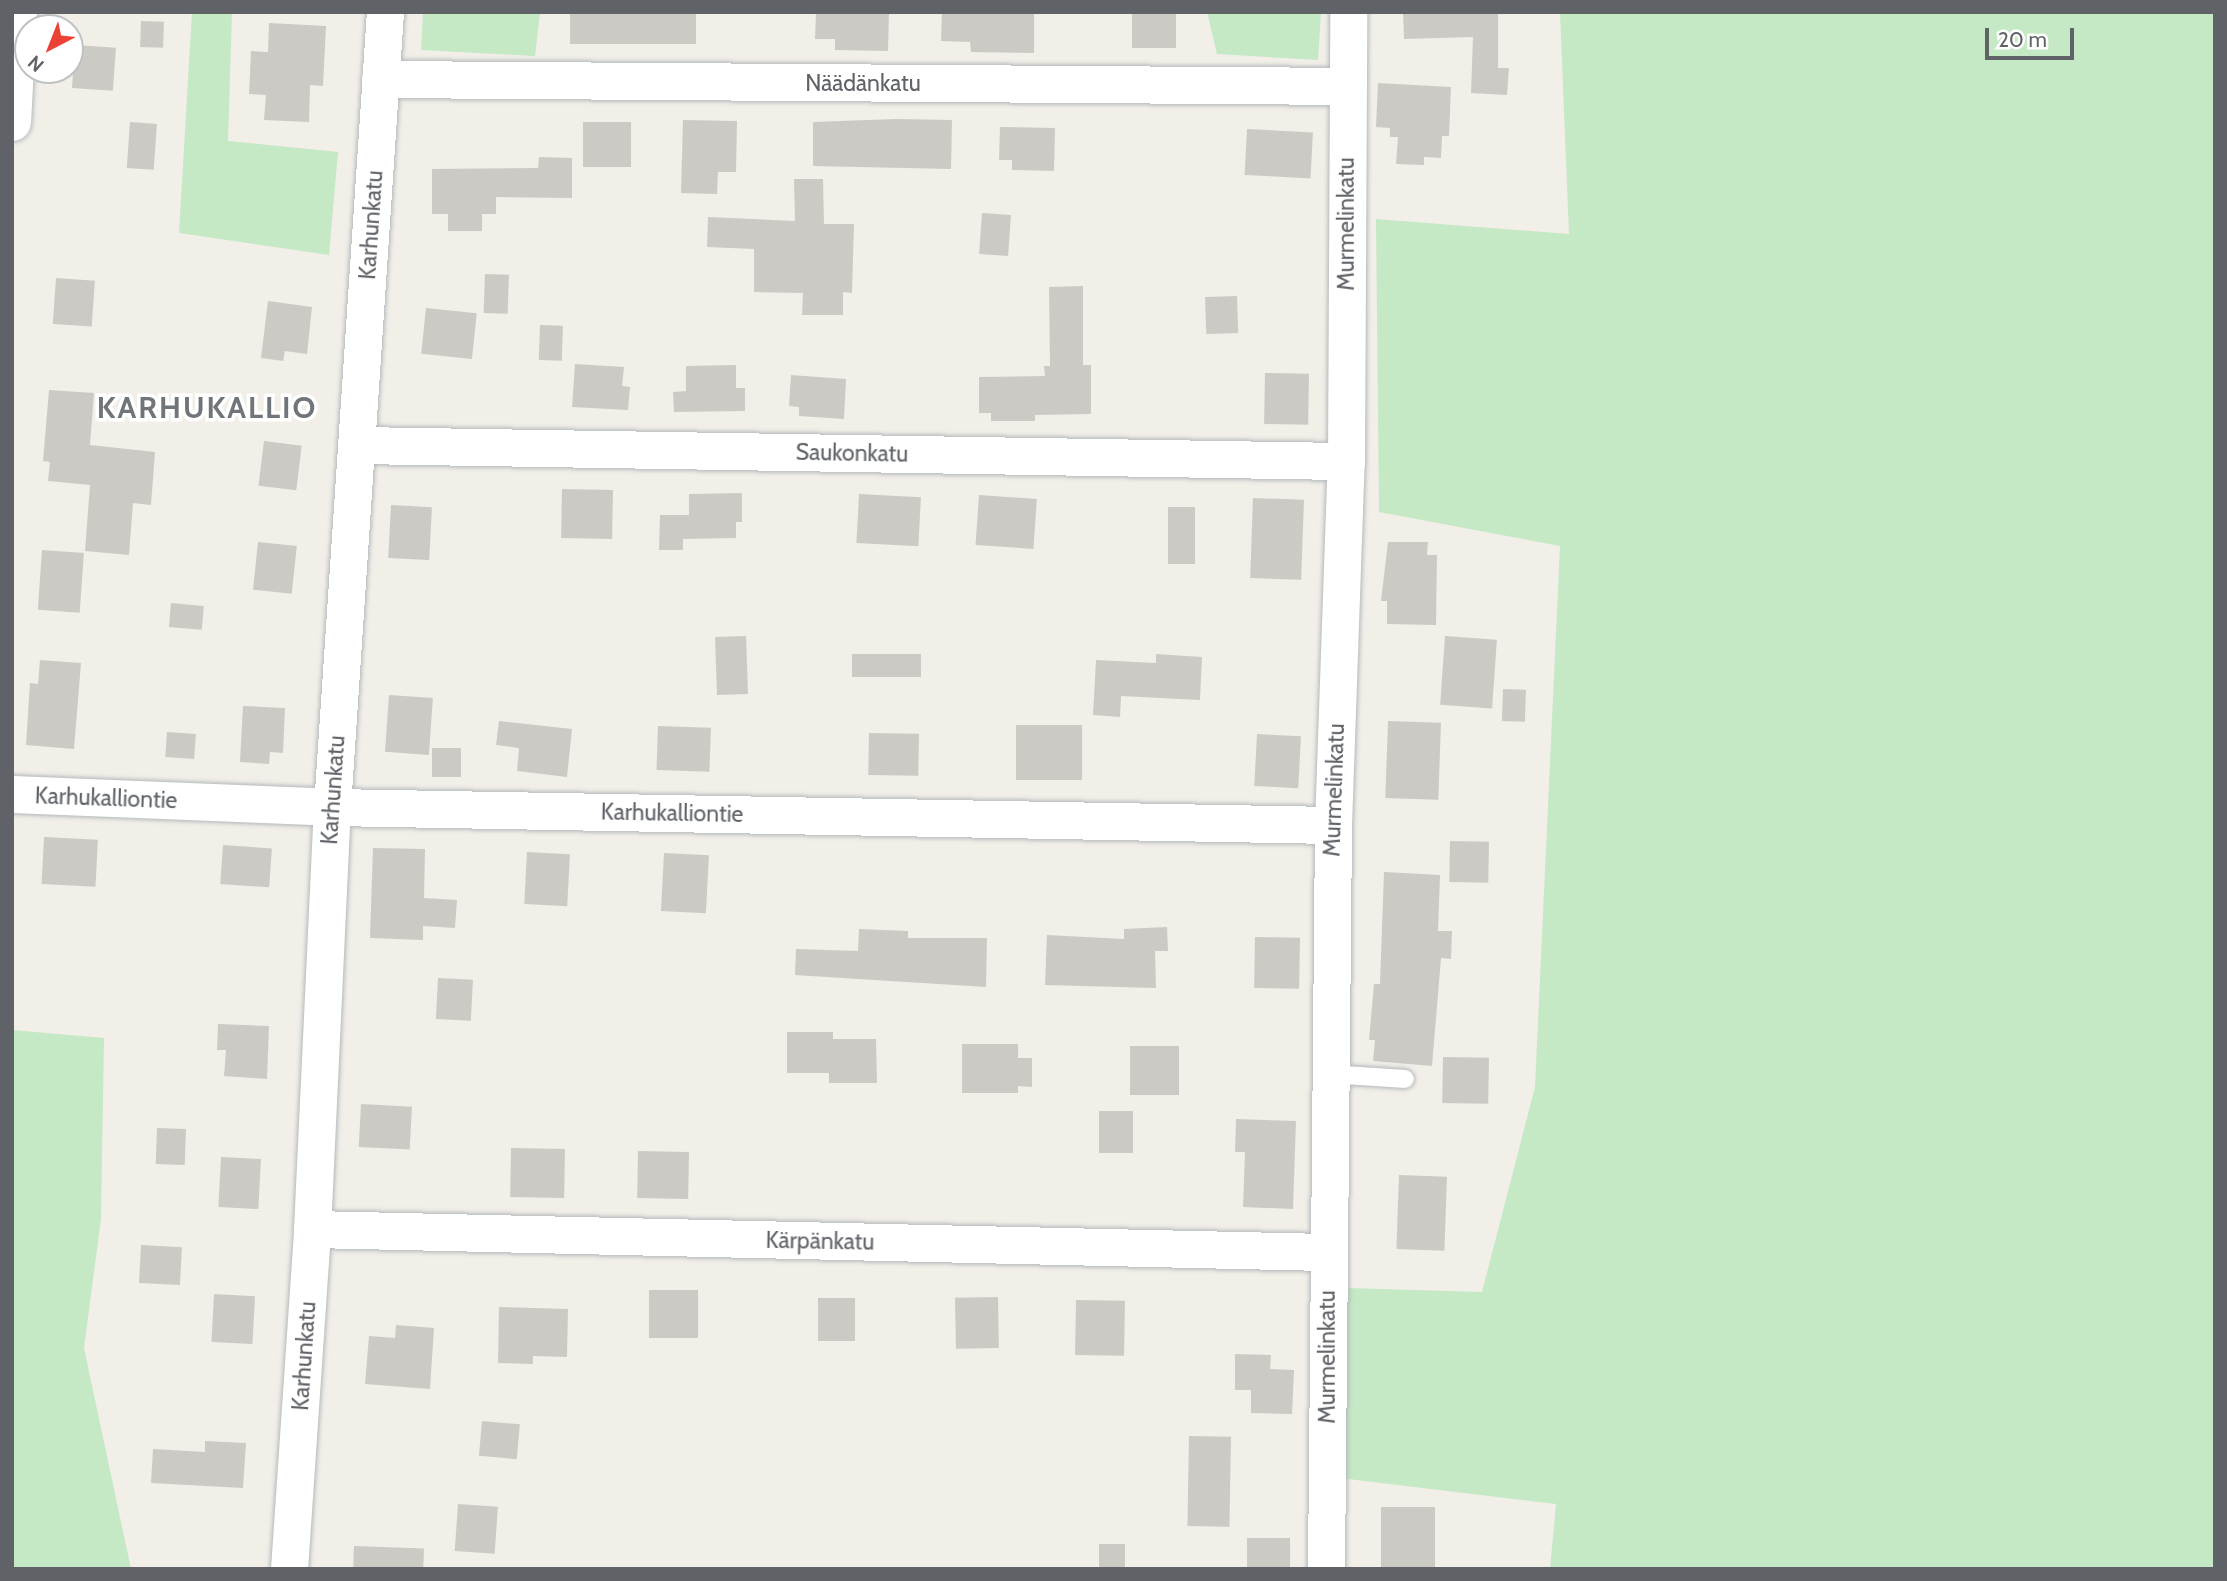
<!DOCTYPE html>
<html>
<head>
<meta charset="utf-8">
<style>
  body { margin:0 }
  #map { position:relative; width:2227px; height:1581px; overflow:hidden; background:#f1efe8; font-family:Cabin,sans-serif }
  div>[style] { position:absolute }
  .green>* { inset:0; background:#c5e8c5 }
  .building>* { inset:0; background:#cccac5; transform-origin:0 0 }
  .roads { filter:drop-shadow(0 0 2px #b5b8bc) drop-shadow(0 0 2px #b5b8bc) }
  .lane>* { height:18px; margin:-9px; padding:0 9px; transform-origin:9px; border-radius:9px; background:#fff }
  .street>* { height:37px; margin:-18.5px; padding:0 18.5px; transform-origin:18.5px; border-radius:18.5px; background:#fff }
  span { translate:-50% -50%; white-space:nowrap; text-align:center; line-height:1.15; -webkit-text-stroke:7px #fff; paint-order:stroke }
  .street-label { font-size:23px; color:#5f6368 }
  .district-label { font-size:30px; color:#70757a; font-weight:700; letter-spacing:2px }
  .frame { position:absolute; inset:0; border:14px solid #5f6368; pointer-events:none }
  .north { position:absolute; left:14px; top:14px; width:70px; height:70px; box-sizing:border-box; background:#fff; border:2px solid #bfc1c3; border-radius:50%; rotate:222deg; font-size:19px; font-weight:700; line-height:28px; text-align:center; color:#5f6368 }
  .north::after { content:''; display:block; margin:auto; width:24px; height:32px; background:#ea4335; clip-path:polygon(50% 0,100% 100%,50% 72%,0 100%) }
  .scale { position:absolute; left:1985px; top:28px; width:89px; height:32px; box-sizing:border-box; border:4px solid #5f6368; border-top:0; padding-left:9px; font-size:21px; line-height:24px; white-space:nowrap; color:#5f6368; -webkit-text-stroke:5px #fff; paint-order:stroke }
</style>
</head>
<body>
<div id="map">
  <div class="green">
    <div style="clip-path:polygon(192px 12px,232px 12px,228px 141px,338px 152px,329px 255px,179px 233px)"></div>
    <div style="clip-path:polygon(423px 12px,540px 12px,535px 56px,421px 50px)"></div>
    <div style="clip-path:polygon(1207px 12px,1321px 12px,1318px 60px,1217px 54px)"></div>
    <div style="clip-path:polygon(1560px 12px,2215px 12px,2215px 1569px,1550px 1569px,1556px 1504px,1340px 1478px,1347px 1288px,1482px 1292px,1535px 1087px,1560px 546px,1379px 512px,1376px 219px,1569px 234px)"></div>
    <div style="clip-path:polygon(12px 1030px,104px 1038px,101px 1219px,84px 1348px,131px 1569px,12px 1569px)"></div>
  </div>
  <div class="building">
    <div style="left:570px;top:12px;width:126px;height:32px"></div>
    <div style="clip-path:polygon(816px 12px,889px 12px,888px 51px,835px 50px,835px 39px,815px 39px)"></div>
    <div style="clip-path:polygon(942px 12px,1034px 12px,1034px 53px,971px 52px,970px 42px,941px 41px)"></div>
    <div style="left:1132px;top:12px;width:44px;height:36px"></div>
    <div style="clip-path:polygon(1403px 12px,1498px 13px,1498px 68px,1509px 68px,1507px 95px,1471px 93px,1473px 37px,1404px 39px)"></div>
    <div style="left:141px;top:21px;width:23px;height:26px;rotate:2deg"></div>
    <div style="clip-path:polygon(269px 23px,326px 26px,323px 86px,310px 85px,309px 122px,264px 120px,266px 95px,249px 94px,251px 51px,268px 52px)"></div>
    <div style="left:75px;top:45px;width:41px;height:43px;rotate:4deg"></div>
    <div style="clip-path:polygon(1378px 83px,1451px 87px,1449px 136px,1442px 136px,1441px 158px,1424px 157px,1424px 165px,1396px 164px,1398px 137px,1390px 137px,1390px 128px,1376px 127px)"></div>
    <div style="clip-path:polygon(896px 119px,952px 120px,951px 169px,813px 166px,813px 122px)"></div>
    <div style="clip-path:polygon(683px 120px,737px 121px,736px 172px,718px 172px,717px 194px,681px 193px)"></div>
    <div style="left:130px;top:122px;width:27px;height:46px;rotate:4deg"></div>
    <div style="left:583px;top:122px;width:48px;height:45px"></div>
    <div style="clip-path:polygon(1000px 127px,1055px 128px,1054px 171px,1012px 170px,1012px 160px,999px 160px)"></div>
    <div style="left:1247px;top:129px;width:66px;height:46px;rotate:3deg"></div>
    <div style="clip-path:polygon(539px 157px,572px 158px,572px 198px,496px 197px,496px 214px,482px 214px,482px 231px,448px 231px,448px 214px,432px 214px,432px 169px,538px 168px)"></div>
    <div style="clip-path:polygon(794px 179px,823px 179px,824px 224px,854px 224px,852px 293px,843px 292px,843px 315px,802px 315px,803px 293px,754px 292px,754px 249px,707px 247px,708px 217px,795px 221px)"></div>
    <div style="left:982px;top:213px;width:29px;height:41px;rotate:4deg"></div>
    <div style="left:485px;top:274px;width:24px;height:39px;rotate:2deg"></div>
    <div style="left:56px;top:278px;width:39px;height:46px;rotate:4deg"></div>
    <div style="clip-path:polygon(1083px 286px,1083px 365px,1091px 365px,1091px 414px,1035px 415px,1035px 421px,991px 421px,991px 413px,979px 413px,979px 377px,1045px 376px,1044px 366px,1050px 366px,1049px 287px)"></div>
    <div style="left:1237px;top:296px;width:37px;height:32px;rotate:88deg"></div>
    <div style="clip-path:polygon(268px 301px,312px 307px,307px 354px,285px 351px,283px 361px,261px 358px)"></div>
    <div style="left:426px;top:308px;width:51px;height:46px;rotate:6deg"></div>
    <div style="left:540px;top:325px;width:23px;height:35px;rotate:2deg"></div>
    <div style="clip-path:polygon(575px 364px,624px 367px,622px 386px,630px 387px,628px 410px,572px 407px)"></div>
    <div style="clip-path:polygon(736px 365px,736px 388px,745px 388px,745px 411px,674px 412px,673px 392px,686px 391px,686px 366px)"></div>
    <div style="left:1265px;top:373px;width:44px;height:51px;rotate:1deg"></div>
    <div style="clip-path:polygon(791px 375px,846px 379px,844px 419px,799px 416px,799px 407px,789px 406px)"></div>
    <div style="clip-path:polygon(49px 390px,94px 393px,90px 445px,155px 452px,151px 505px,133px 503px,129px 555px,85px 551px,90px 485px,48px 481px,50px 462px,43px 461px)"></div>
    <div style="left:264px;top:441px;width:38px;height:45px;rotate:7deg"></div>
    <div style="left:562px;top:489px;width:51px;height:49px;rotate:1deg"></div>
    <div style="clip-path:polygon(742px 493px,742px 522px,736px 522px,736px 538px,683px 539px,683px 550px,659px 550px,660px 515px,689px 515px,689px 494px)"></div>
    <div style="left:859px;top:494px;width:62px;height:49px;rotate:3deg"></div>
    <div style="left:979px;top:495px;width:58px;height:50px;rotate:4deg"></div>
    <div style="left:1253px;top:498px;width:51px;height:80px;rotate:2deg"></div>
    <div style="left:391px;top:505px;width:41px;height:53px;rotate:3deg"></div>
    <div style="left:1168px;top:507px;width:27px;height:57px"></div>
    <div style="left:258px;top:542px;width:39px;height:48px;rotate:6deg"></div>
    <div style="clip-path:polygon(1388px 542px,1428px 542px,1427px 555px,1437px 555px,1436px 625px,1387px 624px,1387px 601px,1381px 601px)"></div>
    <div style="left:42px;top:550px;width:42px;height:60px;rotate:4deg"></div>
    <div style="left:171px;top:603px;width:33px;height:24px;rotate:5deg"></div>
    <div style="left:746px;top:636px;width:58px;height:31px;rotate:88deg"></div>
    <div style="left:1445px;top:636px;width:52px;height:69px;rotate:4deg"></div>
    <div style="left:852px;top:654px;width:69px;height:23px"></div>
    <div style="clip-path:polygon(1156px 654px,1202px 657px,1200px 700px,1121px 696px,1120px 717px,1093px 715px,1096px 660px,1156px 663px)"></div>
    <div style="clip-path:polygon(40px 660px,81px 663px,74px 749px,26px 745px,30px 683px,38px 684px)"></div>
    <div style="left:1503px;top:689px;width:23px;height:32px;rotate:2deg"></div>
    <div style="left:389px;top:695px;width:44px;height:57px;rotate:4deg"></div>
    <div style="clip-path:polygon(243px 706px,285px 708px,283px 753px,270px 752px,269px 764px,240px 762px)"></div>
    <div style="clip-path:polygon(499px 721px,572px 729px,567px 777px,517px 771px,519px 748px,496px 745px)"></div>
    <div style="left:1388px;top:721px;width:53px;height:77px;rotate:2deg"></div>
    <div style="left:1082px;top:725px;width:55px;height:66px;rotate:90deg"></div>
    <div style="left:658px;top:726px;width:53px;height:44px;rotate:2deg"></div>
    <div style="left:167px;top:732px;width:29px;height:25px;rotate:4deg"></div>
    <div style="left:869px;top:733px;width:50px;height:42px;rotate:1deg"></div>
    <div style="left:1257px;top:734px;width:44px;height:52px;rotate:3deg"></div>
    <div style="left:432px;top:748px;width:29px;height:29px"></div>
    <div style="left:44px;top:837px;width:54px;height:47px;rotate:3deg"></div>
    <div style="left:1450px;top:841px;width:39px;height:41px;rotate:1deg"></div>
    <div style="left:223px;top:845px;width:49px;height:39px;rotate:4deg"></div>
    <div style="clip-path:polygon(373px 848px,425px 849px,424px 898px,457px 900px,455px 928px,423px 926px,423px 940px,370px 938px)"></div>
    <div style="left:527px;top:852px;width:43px;height:52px;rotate:3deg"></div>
    <div style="left:664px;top:853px;width:45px;height:58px;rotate:3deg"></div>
    <div style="clip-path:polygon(1384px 872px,1440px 875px,1438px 931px,1452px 931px,1451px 959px,1441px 958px,1432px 1066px,1373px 1061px,1375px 1040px,1369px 1040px,1374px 984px,1380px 984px)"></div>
    <div style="clip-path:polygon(1167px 927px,1168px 951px,1155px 951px,1156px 988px,1045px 985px,1047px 935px,1124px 939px,1124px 929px)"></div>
    <div style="clip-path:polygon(859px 929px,908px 931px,908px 938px,987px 938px,986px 987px,795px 975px,796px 949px,858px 951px)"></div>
    <div style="left:1255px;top:937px;width:45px;height:51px;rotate:1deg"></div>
    <div style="left:438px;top:978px;width:35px;height:41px;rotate:3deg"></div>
    <div style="clip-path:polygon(218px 1024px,269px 1026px,267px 1079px,224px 1076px,226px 1050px,217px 1050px)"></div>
    <div style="clip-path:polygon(787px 1032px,833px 1032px,833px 1039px,876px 1039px,877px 1083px,829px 1083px,829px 1073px,787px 1073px)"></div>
    <div style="clip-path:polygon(962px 1044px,1018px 1044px,1018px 1058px,1032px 1058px,1032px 1087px,1018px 1086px,1018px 1093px,962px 1093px)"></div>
    <div style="left:1130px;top:1046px;width:49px;height:49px"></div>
    <div style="left:1443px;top:1057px;width:46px;height:46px;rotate:1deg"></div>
    <div style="left:361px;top:1104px;width:51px;height:43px;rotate:3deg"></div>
    <div style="left:1099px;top:1111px;width:34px;height:42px"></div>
    <div style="clip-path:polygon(1236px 1119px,1296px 1121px,1293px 1209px,1243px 1207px,1245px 1152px,1235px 1152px)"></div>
    <div style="left:157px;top:1128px;width:29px;height:36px;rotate:2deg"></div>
    <div style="left:511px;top:1148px;width:54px;height:49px;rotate:1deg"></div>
    <div style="left:638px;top:1151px;width:51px;height:47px;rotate:1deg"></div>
    <div style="left:221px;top:1157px;width:40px;height:50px;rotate:3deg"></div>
    <div style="left:1399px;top:1175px;width:48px;height:74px;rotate:2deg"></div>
    <div style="left:141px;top:1245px;width:41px;height:38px;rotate:3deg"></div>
    <div style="left:649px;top:1290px;width:49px;height:48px"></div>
    <div style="left:214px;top:1294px;width:41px;height:48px;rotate:3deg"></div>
    <div style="left:998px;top:1297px;width:51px;height:43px;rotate:89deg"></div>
    <div style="left:818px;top:1298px;width:37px;height:43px"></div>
    <div style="left:1076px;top:1300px;width:49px;height:55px;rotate:1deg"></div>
    <div style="clip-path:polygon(499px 1307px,568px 1309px,567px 1357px,533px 1356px,533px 1364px,498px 1363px)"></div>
    <div style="clip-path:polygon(396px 1325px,434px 1328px,430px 1389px,365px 1384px,369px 1336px,395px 1338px)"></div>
    <div style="clip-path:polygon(1235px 1354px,1271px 1355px,1270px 1369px,1294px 1370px,1292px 1414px,1251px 1413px,1251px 1390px,1235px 1390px)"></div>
    <div style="left:482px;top:1421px;width:38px;height:35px;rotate:5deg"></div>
    <div style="left:1189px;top:1436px;width:42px;height:90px;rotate:1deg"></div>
    <div style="clip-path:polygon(205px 1441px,246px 1443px,243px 1488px,151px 1483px,153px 1449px,205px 1452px)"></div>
    <div style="left:458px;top:1504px;width:40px;height:47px;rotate:4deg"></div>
    <div style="left:1381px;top:1507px;width:54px;height:62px"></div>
    <div style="left:1247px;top:1538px;width:43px;height:31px"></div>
    <div style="left:1099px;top:1544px;width:26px;height:25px"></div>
    <div style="left:354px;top:1546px;width:70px;height:23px;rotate:2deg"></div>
  </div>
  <div class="roads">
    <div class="lane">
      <div style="left:1330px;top:1074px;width:75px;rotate:3.8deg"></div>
    </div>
    <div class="street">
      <div style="left:380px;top:79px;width:967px;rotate:0.41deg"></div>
      <div style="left:12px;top:122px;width:110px;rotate:-86.9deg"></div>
      <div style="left:357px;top:445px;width:989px;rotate:0.93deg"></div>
      <div style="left:12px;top:794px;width:320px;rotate:2.3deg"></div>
      <div style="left:332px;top:807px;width:1001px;rotate:1.03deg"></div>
      <div style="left:312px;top:1229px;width:1015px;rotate:1.3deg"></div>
      <div style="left:289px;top:1569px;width:341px;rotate:-86.1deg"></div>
      <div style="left:312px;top:1229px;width:422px;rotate:-87.3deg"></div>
      <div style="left:332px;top:807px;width:797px;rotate:-86.19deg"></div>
      <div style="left:1326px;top:1569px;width:744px;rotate:-89.46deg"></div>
      <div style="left:1333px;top:825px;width:364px;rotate:-88deg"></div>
      <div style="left:1346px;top:461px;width:449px;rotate:-89.7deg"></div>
    </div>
  </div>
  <div class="street-label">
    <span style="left:863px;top:83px">Näädänkatu</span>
    <span style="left:1346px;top:224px;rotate:-90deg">Murmelinkatu</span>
    <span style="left:371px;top:225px;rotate:-86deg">Karhunkatu</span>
    <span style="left:852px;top:453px;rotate:1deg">Saukonkatu</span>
    <span style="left:333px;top:790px;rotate:-86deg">Karhunkatu</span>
    <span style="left:1334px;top:790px;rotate:-88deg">Murmelinkatu</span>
    <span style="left:106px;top:798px;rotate:2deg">Karhukalliontie</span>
    <span style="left:672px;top:813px;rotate:1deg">Karhukalliontie</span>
    <span style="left:820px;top:1241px;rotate:1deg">Kärpänkatu</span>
    <span style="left:304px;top:1356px;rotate:-86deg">Karhunkatu</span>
    <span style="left:1327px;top:1357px;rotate:-90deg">Murmelinkatu</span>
  </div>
  <div class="district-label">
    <span style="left:207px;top:408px">KARHUKALLIO</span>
  </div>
  <div class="frame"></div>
  <div class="north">N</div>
  <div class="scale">20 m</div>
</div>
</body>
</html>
